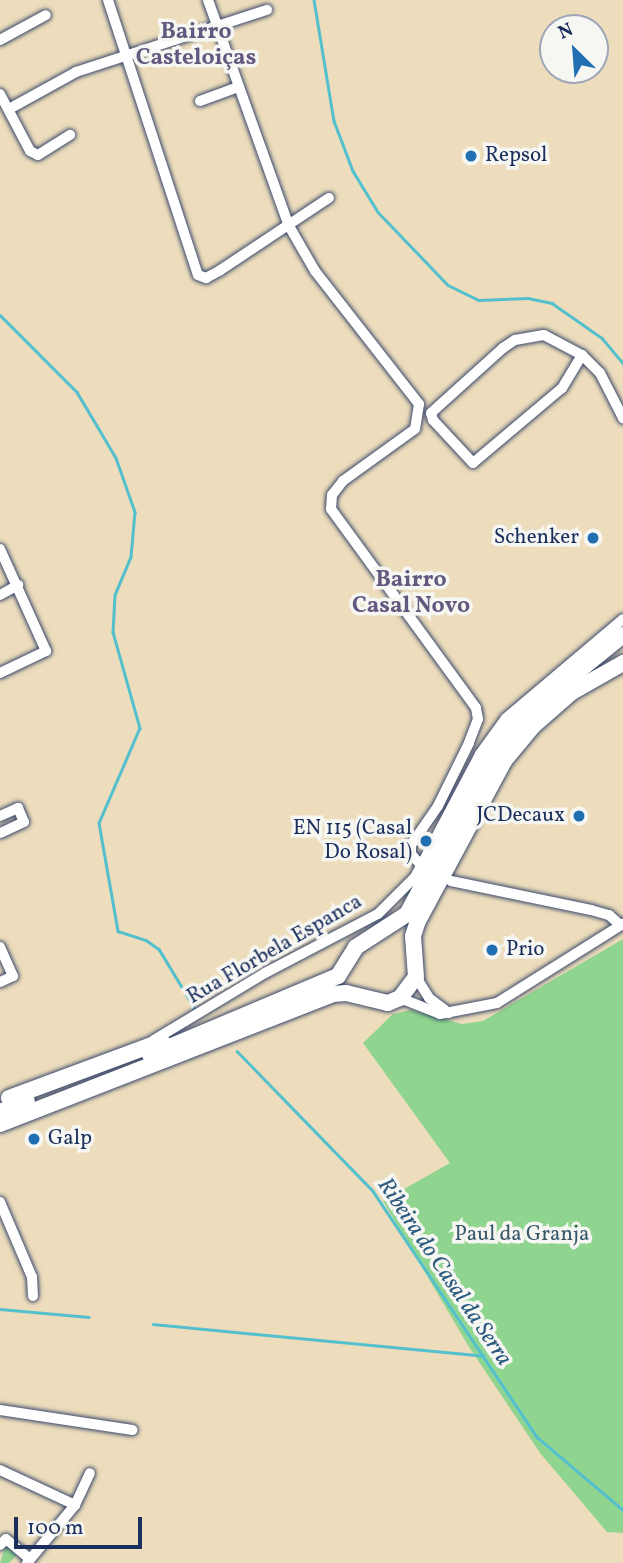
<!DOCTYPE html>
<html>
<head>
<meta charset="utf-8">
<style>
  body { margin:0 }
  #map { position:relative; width:623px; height:1563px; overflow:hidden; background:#edddbc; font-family:Vollkorn,serif }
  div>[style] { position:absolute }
  .green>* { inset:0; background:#8fd58f }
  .stream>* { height:2.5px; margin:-1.25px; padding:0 1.25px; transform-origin:1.25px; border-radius:1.25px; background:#54c0ce }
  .roads { filter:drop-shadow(0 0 2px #3a496c) drop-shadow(0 0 2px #3a496c) }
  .minor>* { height:10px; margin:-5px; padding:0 5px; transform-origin:5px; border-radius:5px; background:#fff }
  .trunk>* { height:16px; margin:-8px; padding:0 8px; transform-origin:8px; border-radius:8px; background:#fff }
  .dots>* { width:19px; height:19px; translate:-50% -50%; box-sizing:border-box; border:4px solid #f6f6f2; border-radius:50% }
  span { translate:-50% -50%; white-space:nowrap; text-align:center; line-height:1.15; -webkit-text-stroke:7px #f6f6f2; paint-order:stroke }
  .poi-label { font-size:21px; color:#1b2f5e }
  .left { translate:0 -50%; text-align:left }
  .right { translate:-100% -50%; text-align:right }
  .street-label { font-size:21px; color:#1b2f5e }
  .park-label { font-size:21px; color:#38586a }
  .neighbourhood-label { font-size:23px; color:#63587f; font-weight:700 }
  .water-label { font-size:23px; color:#2c5a80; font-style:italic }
  .north { position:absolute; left:539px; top:14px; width:70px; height:70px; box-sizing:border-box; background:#f6f6f2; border:2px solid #9ea6b7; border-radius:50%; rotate:335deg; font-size:19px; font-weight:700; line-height:28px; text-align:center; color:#1b2f5e }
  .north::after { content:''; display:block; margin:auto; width:24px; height:32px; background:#1f6fb2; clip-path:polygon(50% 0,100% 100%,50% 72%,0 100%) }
  .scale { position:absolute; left:14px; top:1517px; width:128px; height:32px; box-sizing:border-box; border:4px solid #1b2f5e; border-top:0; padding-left:9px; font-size:21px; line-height:24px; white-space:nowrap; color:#1b2f5e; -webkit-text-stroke:5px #f6f6f2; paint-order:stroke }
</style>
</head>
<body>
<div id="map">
  <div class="green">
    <div style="clip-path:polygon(623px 939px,623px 1533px,607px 1532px,540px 1453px,469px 1347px,383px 1201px,450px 1163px,363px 1043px,393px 1014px,411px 1010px,462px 1024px,483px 1021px)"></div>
    <div style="clip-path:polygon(6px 1545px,17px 1555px,9px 1563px,0 1563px)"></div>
  </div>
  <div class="stream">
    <div style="left:314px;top:0;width:123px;rotate:80.6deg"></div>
    <div style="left:334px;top:121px;width:53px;rotate:69.2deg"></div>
    <div style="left:353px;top:171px;width:48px;rotate:58.6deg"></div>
    <div style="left:378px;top:212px;width:101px;rotate:46.2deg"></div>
    <div style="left:448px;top:285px;width:34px;rotate:26deg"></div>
    <div style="left:479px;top:300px;width:49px;rotate:-2.3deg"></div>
    <div style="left:528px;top:298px;width:25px;rotate:12deg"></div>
    <div style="left:552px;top:303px;width:61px;rotate:35deg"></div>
    <div style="left:602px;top:338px;width:33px;rotate:50deg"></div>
    <div style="left:0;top:315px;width:109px;rotate:45deg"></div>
    <div style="left:77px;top:392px;width:77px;rotate:59.4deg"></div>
    <div style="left:116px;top:458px;width:57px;rotate:70.6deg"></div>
    <div style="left:135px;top:512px;width:45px;rotate:95.1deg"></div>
    <div style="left:131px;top:557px;width:41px;rotate:112.8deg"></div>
    <div style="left:115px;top:595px;width:37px;rotate:93deg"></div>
    <div style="left:113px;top:632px;width:100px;rotate:74.3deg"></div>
    <div style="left:140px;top:728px;width:103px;rotate:113.3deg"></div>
    <div style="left:99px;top:823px;width:110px;rotate:80deg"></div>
    <div style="left:118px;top:931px;width:29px;rotate:18deg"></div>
    <div style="left:146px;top:940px;width:16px;rotate:35deg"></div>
    <div style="left:159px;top:949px;width:74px;rotate:58.9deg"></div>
    <div style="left:237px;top:1051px;width:195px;rotate:45.8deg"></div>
    <div style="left:373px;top:1191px;width:296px;rotate:56.3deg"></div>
    <div style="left:537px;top:1437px;width:113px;rotate:40.3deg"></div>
    <div style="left:0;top:1309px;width:89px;rotate:5.1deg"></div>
    <div style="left:153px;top:1324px;width:332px;rotate:5.5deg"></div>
  </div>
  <div class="roads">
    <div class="minor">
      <div style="left:108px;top:0;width:289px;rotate:71.9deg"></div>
      <div style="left:198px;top:275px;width:9px;rotate:21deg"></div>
      <div style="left:206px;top:278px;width:15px;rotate:-28deg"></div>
      <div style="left:219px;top:271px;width:132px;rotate:-33.6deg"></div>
      <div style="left:208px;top:0;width:240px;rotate:70.3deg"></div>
      <div style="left:289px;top:226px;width:52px;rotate:60deg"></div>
      <div style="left:315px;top:271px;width:169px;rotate:52deg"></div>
      <div style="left:419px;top:404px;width:25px;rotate:99deg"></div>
      <div style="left:415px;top:429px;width:89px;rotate:144.2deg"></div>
      <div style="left:343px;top:481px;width:18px;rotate:128deg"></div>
      <div style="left:332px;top:495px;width:14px;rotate:94deg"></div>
      <div style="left:331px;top:509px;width:246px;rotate:53.9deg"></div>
      <div style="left:476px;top:708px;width:11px;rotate:80deg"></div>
      <div style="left:478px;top:719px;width:26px;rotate:111deg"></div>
      <div style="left:469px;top:743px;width:70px;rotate:116.2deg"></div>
      <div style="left:438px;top:806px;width:47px;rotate:124.7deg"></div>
      <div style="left:411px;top:845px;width:9px;rotate:90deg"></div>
      <div style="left:411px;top:854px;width:13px;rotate:48deg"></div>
      <div style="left:0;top:40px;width:52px;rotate:-28.5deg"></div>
      <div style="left:0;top:94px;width:64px;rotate:62.2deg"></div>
      <div style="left:30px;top:151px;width:9px;rotate:27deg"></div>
      <div style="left:38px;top:155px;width:38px;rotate:-32deg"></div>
      <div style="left:200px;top:101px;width:40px;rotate:-20.2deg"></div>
      <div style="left:9px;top:109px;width:77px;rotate:-28.9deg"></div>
      <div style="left:76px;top:72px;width:201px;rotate:-18deg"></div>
      <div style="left:582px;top:355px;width:39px;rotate:121deg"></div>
      <div style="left:562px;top:388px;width:116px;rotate:139.9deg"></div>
      <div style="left:473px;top:463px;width:59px;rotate:-132.9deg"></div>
      <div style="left:433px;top:420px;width:7px;rotate:-106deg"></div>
      <div style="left:431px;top:413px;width:97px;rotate:-42.1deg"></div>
      <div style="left:503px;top:348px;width:14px;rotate:-34deg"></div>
      <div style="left:515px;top:340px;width:29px;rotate:-10deg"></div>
      <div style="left:544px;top:335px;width:43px;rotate:27.8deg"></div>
      <div style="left:582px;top:355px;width:25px;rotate:45deg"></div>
      <div style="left:600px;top:373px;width:51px;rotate:62.9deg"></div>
      <div style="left:0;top:549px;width:112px;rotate:65.7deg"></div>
      <div style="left:46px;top:651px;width:51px;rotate:154.4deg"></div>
      <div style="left:0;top:595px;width:21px;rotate:-29deg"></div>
      <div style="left:0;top:816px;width:20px;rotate:-24deg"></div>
      <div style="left:18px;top:808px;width:15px;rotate:67deg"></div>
      <div style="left:24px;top:822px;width:26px;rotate:155deg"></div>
      <div style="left:451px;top:881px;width:143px;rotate:11.7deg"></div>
      <div style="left:591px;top:910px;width:19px;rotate:16deg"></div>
      <div style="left:609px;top:915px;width:15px;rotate:42deg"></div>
      <div style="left:0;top:947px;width:32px;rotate:66deg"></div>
      <div style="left:13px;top:976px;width:14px;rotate:155deg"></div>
      <div style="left:416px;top:977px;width:25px;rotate:58deg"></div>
      <div style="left:429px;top:998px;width:25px;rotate:37deg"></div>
      <div style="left:400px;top:998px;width:43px;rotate:21.8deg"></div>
      <div style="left:440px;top:1014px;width:58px;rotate:-10.9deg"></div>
      <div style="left:497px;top:1003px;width:149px;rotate:-32.1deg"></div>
      <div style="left:154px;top:1040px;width:130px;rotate:-31.1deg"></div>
      <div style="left:265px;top:973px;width:127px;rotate:-27.6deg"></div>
      <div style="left:378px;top:914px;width:52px;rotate:-45deg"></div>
      <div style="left:415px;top:877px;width:139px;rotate:-62.1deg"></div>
      <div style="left:480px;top:754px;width:44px;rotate:-54.2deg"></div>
      <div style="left:506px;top:718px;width:153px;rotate:-40.2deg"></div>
      <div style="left:0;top:1202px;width:82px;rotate:66.9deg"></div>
      <div style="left:32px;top:1277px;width:19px;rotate:87deg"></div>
      <div style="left:0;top:1410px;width:134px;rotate:8.6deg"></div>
      <div style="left:0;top:1470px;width:83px;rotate:25deg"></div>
      <div style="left:0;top:1545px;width:8px;rotate:-45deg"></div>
      <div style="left:6px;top:1539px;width:31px;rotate:40deg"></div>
      <div style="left:27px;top:1563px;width:75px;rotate:-50.4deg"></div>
      <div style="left:75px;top:1505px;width:35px;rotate:-65deg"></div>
    </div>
    <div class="trunk">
      <div style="left:150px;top:1055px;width:204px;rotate:-22.8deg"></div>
      <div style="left:338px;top:976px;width:34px;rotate:-58deg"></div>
      <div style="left:356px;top:947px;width:61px;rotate:-32.9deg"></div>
      <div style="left:407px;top:914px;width:183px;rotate:-61.6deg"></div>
      <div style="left:494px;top:753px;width:47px;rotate:-51.9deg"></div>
      <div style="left:523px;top:716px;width:129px;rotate:-39deg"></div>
      <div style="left:9px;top:1098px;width:163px;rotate:-20.4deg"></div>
      <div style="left:0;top:1112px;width:29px;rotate:-22deg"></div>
      <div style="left:0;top:1124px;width:357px;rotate:-21.3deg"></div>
      <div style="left:333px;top:994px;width:13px;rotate:-4deg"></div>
      <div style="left:346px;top:993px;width:43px;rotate:13.4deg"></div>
      <div style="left:388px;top:1003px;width:13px;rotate:-23deg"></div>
      <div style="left:400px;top:998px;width:26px;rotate:-53deg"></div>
      <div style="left:416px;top:977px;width:41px;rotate:-94.2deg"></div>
      <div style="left:413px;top:936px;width:16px;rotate:-72deg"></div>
      <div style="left:418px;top:921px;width:182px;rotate:-61.7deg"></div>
      <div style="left:504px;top:761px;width:45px;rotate:-50.4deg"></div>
      <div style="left:533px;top:726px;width:52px;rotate:-41.1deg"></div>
      <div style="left:572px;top:692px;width:59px;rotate:-29.6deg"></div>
    </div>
  </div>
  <div class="dots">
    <div style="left:471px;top:156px;background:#1f6fb2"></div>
    <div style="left:593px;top:538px;background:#1f6fb2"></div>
    <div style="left:579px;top:816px;background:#1f6fb2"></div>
    <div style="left:426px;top:841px;background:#1f6fb2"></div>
    <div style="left:492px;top:950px;background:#1f6fb2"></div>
    <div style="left:34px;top:1139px;background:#1f6fb2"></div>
  </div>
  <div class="poi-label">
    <span class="left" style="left:485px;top:156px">Repsol</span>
    <span class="right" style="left:579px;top:538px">Schenker</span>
    <span class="right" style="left:565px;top:816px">JCDecaux</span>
    <span class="right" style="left:412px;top:841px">EN 115 (Casal<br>Do Rosal)</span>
    <span class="left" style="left:506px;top:950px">Prio</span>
    <span class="left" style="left:48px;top:1139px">Galp</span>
  </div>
  <div class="street-label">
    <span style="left:275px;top:950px;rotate:-30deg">Rua Florbela Espanca</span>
  </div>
  <div class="park-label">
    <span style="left:522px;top:1235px">Paul da Granja</span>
  </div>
  <div class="neighbourhood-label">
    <span style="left:196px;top:45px">Bairro<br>Casteloiças</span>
    <span style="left:411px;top:593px">Bairro<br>Casal Novo</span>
  </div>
  <div class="water-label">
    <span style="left:444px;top:1272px;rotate:56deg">Ribeira do Casal da Serra</span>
  </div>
  <div class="north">N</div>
  <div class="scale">100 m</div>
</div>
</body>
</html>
